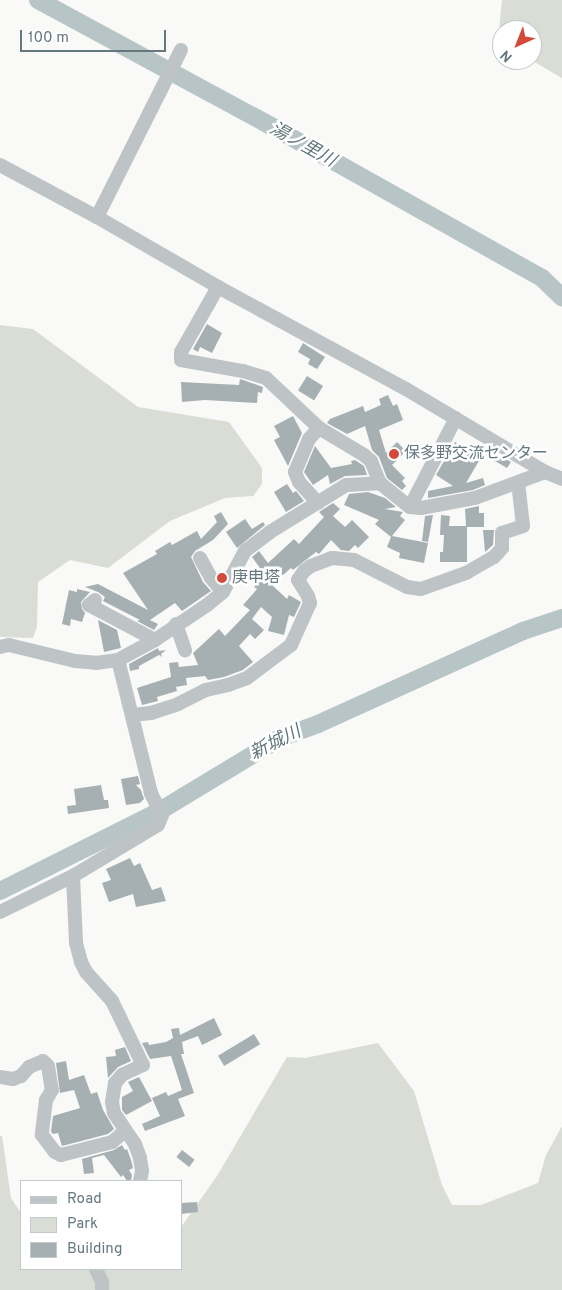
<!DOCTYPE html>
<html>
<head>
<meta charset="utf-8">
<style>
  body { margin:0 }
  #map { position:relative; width:562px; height:1290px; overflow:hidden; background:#f9f9f7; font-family:Overpass,"Noto Sans JP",sans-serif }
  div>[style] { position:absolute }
  .green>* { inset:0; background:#daddd6 }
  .river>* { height:18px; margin:-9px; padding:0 9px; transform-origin:9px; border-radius:9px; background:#b7c5c7 }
  .building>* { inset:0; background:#a6b0b3; transform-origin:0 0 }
  .minor>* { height:14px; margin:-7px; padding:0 7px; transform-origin:7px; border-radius:7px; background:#bec4c6 }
  .dots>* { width:14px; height:14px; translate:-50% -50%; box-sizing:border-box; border:2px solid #fff; border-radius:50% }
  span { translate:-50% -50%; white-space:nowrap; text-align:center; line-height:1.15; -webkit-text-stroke:5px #fff; paint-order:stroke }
  .poi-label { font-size:16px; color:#66787f }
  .left { translate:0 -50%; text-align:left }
  .water-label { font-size:18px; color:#617679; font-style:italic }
  .legend { position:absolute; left:20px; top:1180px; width:162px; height:90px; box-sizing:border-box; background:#fff; border:1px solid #c2c9cc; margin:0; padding:6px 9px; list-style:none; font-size:15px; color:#66787f }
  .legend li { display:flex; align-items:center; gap:10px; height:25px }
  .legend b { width:25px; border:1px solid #c2c9cc }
  .north { position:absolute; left:492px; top:20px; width:50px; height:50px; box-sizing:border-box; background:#fff; border:1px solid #c2c9cc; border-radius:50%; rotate:224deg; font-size:14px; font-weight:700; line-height:20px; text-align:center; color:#66787f }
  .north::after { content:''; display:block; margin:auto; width:18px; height:22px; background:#d5493b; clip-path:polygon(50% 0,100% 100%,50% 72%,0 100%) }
  .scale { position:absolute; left:20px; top:30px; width:146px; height:22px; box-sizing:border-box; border:2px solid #66787f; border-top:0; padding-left:6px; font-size:15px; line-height:18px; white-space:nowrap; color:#66787f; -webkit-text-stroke:4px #fff; paint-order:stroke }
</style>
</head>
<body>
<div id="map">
  <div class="green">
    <div style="clip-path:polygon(502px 0,562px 0,562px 78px,531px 60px,532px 30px,502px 30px,502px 42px,498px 40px)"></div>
    <div style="clip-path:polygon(0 325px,33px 329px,138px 407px,229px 422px,262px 468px,262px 484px,253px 496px,225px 498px,170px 521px,108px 568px,70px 560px,38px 582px,37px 627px,33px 638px,0 637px)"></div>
    <div style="clip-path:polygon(378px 1043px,414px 1091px,442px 1185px,452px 1205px,481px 1205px,538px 1183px,546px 1155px,562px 1126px,562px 1290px,0 1290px,0 1136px,2px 1136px,11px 1198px,21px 1213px,21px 1269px,181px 1269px,181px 1227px,217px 1176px,287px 1057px,305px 1058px)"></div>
  </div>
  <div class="river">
    <div style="left:38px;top:0;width:265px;rotate:28.4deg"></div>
    <div style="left:271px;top:126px;width:311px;rotate:29.3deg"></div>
    <div style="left:542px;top:278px;width:28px;rotate:44deg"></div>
    <div style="left:0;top:891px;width:177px;rotate:-26.6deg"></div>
    <div style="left:158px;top:812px;width:143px;rotate:-31.2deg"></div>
    <div style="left:280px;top:738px;width:40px;rotate:-20.2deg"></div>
    <div style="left:318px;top:724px;width:225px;rotate:-24.4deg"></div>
    <div style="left:523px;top:631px;width:41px;rotate:-18.4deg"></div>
  </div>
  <div class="building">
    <div style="clip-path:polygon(207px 324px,222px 333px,212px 353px,200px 347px,198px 352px,193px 349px)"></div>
    <div style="clip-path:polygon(303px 343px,325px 357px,317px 369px,308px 364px,310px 359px,298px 352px)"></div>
    <div style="left:307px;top:376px;width:19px;height:17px;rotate:32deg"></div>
    <div style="clip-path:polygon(240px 379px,263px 387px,262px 393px,258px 392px,257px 403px,205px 400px,182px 402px,181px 382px,239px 385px)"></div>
    <div style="clip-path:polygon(388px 395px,393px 406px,397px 404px,403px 420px,379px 430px,386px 453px,397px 442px,406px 451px,392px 465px,405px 478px,402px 481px,406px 486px,402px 490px,387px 478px,379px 457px,372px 450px,365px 426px,347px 434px,327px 423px,330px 419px,363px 406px,365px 412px,381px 405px,379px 399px)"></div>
    <div style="clip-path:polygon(293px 416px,302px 433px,288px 466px,274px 440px,280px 437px,274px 426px)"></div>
    <div style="clip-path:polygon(455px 442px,474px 454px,480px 443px,511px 462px,507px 468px,483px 454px,466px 483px,483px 478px,485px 485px,473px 490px,428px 498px,428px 491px,453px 486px,436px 475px)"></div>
    <div style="clip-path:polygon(315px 446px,331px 468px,352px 464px,351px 461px,355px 460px,364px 466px,367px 475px,345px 476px,330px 484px,328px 475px,313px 485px,304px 472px)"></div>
    <div style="clip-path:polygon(287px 484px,293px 493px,296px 491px,304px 501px,286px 512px,274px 492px)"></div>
    <div style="clip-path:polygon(368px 492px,385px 498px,396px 507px,385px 509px,403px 512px,400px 516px,405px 520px,392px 536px,428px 543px,424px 563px,399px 558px,400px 553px,387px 547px,391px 537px,375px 524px,379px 520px,344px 505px,349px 494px)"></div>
    <div style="clip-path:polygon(333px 503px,340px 509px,333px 516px,345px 527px,352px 520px,369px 537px,358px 548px,355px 545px,349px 551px,341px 550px,331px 540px,319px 554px,316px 552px,293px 570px,291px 568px,272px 585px,287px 599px,289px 595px,301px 602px,294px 617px,289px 615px,284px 635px,268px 631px,272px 617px,261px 607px,252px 619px,264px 630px,255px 639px,250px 634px,239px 646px,253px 662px,243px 670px,224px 677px,208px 680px,205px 676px,186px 678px,187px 685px,176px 687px,177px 691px,157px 697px,158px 701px,142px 705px,137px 688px,171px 677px,169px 663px,178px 662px,179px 667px,198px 665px,193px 653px,219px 629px,225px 636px,250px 610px,243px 605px,257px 589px,254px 587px,265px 575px,252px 557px,259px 551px,268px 563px,294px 539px,299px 544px,324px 517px,319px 512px)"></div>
    <div style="clip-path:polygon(479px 506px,479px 513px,484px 513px,484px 527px,467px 527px,467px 562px,440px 562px,440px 552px,443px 552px,444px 535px,440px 535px,441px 515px,450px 516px,449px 526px,466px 526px,465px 509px)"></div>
    <div style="clip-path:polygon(221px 512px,228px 524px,213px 540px,195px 551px,191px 557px,203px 582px,211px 591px,182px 611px,175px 603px,150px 620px,158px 624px,154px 630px,137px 621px,140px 620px,103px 601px,105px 597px,98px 592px,85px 587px,98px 584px,148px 610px,123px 573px,157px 554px,155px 551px,170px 542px,172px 545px,197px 531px,201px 539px,217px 522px,214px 516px)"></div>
    <div style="clip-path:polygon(433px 515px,428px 542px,422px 541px,425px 516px)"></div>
    <div style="clip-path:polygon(245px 519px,252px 529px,263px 522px,265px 525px,237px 548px,226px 532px)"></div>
    <div style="clip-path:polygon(483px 530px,494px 530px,493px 545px,485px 552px)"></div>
    <div style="clip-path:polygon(77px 589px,90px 592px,81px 602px,82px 609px,85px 613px,82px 622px,71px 619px,70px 626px,62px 624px,69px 590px,77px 592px)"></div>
    <div style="clip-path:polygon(98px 620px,117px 630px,121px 648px,104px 652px)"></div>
    <div style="clip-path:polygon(158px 648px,159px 651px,166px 650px,161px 654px,162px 657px,159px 655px,139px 666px,139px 669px,130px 671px,129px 664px)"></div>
    <div style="clip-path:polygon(138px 776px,140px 784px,136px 785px,141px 790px,144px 799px,140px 803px,126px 805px,121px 779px)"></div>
    <div style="clip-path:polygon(101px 785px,104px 800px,108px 800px,109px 808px,68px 814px,67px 806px,76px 805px,74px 789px)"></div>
    <div style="clip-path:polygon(130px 858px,134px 866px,140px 863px,152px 890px,161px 887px,166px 901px,136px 907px,133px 894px,109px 902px,102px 883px,111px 880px,106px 869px)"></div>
    <div style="clip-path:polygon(214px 1018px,222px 1035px,202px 1045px,198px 1036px,182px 1042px,184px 1054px,181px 1054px,194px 1093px,178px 1099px,185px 1116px,145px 1131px,142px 1124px,160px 1116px,152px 1098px,166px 1092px,168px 1096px,182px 1090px,171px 1056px,150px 1059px,142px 1043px,148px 1042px,149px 1045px,166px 1042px,173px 1038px,171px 1029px,179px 1028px,180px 1035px)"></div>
    <div style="left:254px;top:1034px;width:12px;height:42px;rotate:59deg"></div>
    <div style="clip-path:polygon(125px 1047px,131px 1061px,118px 1067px,108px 1078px,106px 1057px,116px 1056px,115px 1050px)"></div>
    <div style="clip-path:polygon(66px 1061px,69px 1080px,84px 1075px,91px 1094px,97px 1092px,103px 1110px,114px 1129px,108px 1134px,62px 1146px,58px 1133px,53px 1134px,51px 1132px,53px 1116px,80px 1108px,74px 1090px,60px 1093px,56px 1063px)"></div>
    <div style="clip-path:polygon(139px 1077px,152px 1101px,126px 1115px,122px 1110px,122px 1097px,133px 1091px,128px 1082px)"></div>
    <div style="clip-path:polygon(122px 1145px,125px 1150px,127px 1149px,131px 1160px,133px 1168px,129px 1170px,132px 1175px,131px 1181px,127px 1181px,123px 1175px,121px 1177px,104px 1155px,92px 1158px,94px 1173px,84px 1174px,82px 1159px,114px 1150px)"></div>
    <div style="left:182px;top:1150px;width:16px;height:9px;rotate:38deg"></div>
    <div style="clip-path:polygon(197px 1202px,198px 1212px,181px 1214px,181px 1203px)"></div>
  </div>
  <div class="minor">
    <div style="left:0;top:165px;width:110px;rotate:28.2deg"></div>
    <div style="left:97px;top:217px;width:140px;rotate:30deg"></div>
    <div style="left:218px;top:287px;width:214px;rotate:28.5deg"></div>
    <div style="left:406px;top:389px;width:162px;rotate:30.8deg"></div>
    <div style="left:545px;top:472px;width:18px;rotate:22deg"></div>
    <div style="left:97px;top:217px;width:187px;rotate:-63.3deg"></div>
    <div style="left:218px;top:287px;width:75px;rotate:119.6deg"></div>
    <div style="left:181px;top:352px;width:8px;rotate:90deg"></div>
    <div style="left:181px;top:360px;width:63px;rotate:10.1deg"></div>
    <div style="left:243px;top:371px;width:24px;rotate:17deg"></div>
    <div style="left:266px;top:378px;width:73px;rotate:43.3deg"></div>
    <div style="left:319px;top:428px;width:52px;rotate:31deg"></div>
    <div style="left:364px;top:455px;width:9px;rotate:41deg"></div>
    <div style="left:371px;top:461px;width:24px;rotate:68deg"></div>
    <div style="left:318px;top:503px;width:28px;rotate:-132deg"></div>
    <div style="left:299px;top:482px;width:11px;rotate:-112deg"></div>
    <div style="left:295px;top:472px;width:36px;rotate:-67deg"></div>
    <div style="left:309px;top:439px;width:15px;rotate:-48deg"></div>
    <div style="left:410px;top:507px;width:100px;rotate:-62.7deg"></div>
    <div style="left:200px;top:558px;width:23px;rotate:61deg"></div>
    <div style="left:211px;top:578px;width:18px;rotate:49deg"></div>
    <div style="left:95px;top:600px;width:8px;rotate:140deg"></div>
    <div style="left:89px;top:605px;width:75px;rotate:27.9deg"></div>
    <div style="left:176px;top:624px;width:28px;rotate:71deg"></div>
    <div style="left:0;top:647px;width:9px;rotate:-13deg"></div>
    <div style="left:9px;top:645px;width:68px;rotate:13.6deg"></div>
    <div style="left:75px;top:661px;width:21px;rotate:5deg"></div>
    <div style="left:96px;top:663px;width:22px;rotate:-8deg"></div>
    <div style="left:118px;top:660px;width:42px;rotate:-28.4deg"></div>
    <div style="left:155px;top:640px;width:63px;rotate:-33.9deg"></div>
    <div style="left:207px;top:605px;width:21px;rotate:-39deg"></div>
    <div style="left:223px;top:592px;width:47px;rotate:-61.8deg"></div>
    <div style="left:245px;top:551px;width:31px;rotate:-37deg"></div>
    <div style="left:270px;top:532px;width:89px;rotate:-31.7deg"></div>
    <div style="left:346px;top:485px;width:34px;rotate:-3deg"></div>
    <div style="left:380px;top:483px;width:38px;rotate:39deg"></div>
    <div style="left:410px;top:507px;width:11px;rotate:5deg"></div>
    <div style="left:421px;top:508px;width:55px;rotate:-10.5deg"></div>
    <div style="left:475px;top:498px;width:75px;rotate:-20.4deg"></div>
    <div style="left:132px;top:715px;width:19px;rotate:-6deg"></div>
    <div style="left:151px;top:713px;width:28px;rotate:-18deg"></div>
    <div style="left:178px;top:704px;width:31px;rotate:-27deg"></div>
    <div style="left:206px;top:690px;width:23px;rotate:-13deg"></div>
    <div style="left:228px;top:685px;width:20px;rotate:-20deg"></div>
    <div style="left:247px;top:678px;width:55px;rotate:-36.9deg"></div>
    <div style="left:291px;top:645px;width:46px;rotate:-65.7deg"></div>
    <div style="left:310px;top:603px;width:7px;rotate:-106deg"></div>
    <div style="left:308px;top:596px;width:19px;rotate:-122deg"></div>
    <div style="left:298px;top:580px;width:11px;rotate:-56deg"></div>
    <div style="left:304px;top:571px;width:9px;rotate:-36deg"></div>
    <div style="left:311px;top:566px;width:22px;rotate:-21deg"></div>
    <div style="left:332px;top:558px;width:22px;rotate:5deg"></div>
    <div style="left:354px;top:560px;width:59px;rotate:27deg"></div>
    <div style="left:407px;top:587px;width:14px;rotate:8deg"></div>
    <div style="left:421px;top:589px;width:48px;rotate:-19.6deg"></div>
    <div style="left:466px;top:573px;width:32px;rotate:-30deg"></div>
    <div style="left:494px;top:557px;width:12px;rotate:-48deg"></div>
    <div style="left:502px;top:548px;width:15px;rotate:-90deg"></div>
    <div style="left:502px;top:533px;width:22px;rotate:-18deg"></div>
    <div style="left:523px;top:526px;width:44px;rotate:-96.5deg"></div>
    <div style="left:73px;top:876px;width:67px;rotate:87.4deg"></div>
    <div style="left:76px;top:943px;width:20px;rotate:75deg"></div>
    <div style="left:81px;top:962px;width:11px;rotate:63deg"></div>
    <div style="left:86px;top:972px;width:39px;rotate:48deg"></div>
    <div style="left:112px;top:1001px;width:71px;rotate:64.2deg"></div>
    <div style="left:143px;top:1065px;width:23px;rotate:155deg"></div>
    <div style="left:122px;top:1075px;width:11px;rotate:131deg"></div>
    <div style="left:115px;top:1083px;width:19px;rotate:99deg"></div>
    <div style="left:112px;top:1102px;width:11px;rotate:80deg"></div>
    <div style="left:114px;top:1113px;width:37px;rotate:56deg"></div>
    <div style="left:135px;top:1144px;width:15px;rotate:70deg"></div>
    <div style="left:140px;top:1158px;width:13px;rotate:81deg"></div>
    <div style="left:142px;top:1171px;width:10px;rotate:101deg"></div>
    <div style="left:0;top:912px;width:81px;rotate:-26.3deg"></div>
    <div style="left:73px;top:876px;width:99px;rotate:-31deg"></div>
    <div style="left:158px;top:825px;width:11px;rotate:-68deg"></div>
    <div style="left:162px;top:815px;width:25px;rotate:-117deg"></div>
    <div style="left:151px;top:793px;width:137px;rotate:-103.9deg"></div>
    <div style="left:0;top:1077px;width:13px;rotate:9deg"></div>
    <div style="left:13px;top:1079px;width:9px;rotate:-21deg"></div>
    <div style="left:21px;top:1076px;width:12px;rotate:-48deg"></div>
    <div style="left:29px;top:1067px;width:15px;rotate:-23deg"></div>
    <div style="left:43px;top:1061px;width:7px;rotate:45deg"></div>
    <div style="left:48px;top:1066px;width:24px;rotate:81deg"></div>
    <div style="left:52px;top:1090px;width:12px;rotate:121deg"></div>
    <div style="left:46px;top:1100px;width:35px;rotate:97deg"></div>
    <div style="left:42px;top:1135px;width:21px;rotate:53deg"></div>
    <div style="left:55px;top:1152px;width:7px;rotate:27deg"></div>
    <div style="left:61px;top:1155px;width:53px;rotate:-14.3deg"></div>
    <div style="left:112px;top:1142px;width:17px;rotate:-40deg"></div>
    <div style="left:96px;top:1269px;width:14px;rotate:65deg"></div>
    <div style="left:102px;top:1282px;width:8px;rotate:90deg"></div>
  </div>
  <div class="dots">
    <div style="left:394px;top:454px;background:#d5493b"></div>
    <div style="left:222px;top:578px;background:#d5493b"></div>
  </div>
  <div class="poi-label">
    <span class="left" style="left:404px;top:454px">保多野交流センター</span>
    <span class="left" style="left:232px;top:578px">庚申塔</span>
  </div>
  <div class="water-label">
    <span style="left:302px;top:146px;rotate:29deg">湯ノ里川</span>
    <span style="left:276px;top:744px;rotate:-27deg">新城川</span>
  </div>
  <ul class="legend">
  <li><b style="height:6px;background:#bec4c6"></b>Road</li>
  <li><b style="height:14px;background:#daddd6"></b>Park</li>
  <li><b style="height:14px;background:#a6b0b3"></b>Building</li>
  </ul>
  <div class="north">N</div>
  <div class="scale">100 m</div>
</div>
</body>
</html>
